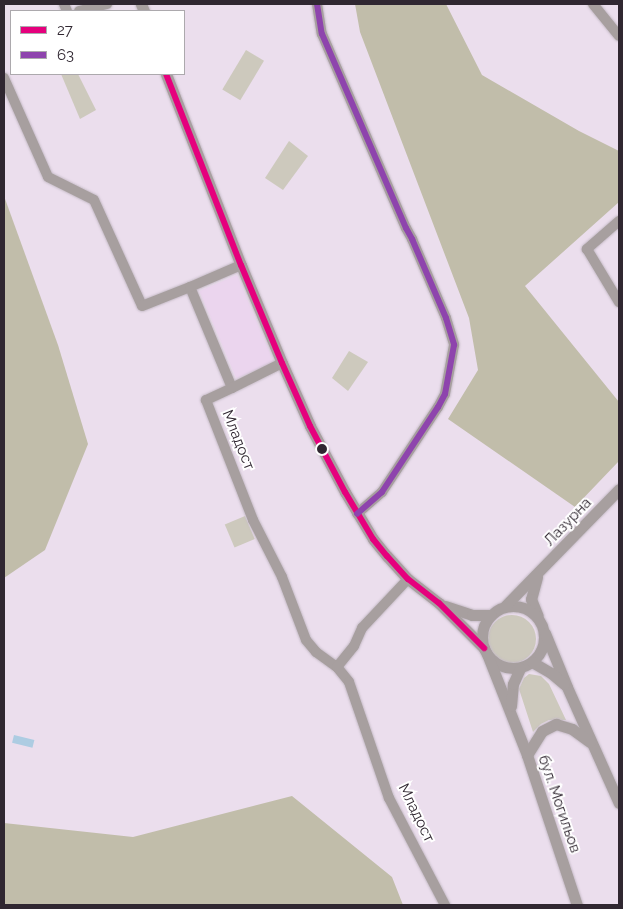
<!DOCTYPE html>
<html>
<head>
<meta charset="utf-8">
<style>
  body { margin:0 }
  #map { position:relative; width:623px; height:909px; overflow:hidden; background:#ebdeed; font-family:Raleway,sans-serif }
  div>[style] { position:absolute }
  .built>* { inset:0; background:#ebd5ee; transform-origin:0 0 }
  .green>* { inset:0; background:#cdc9bd; transform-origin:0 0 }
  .round { border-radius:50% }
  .forest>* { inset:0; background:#c1bdaa }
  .water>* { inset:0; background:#adcce2; transform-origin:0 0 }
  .roads { filter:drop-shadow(0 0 1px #c5bbc6) drop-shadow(0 0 1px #c5bbc6) }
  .minor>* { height:10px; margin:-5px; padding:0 5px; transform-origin:5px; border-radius:5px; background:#a79f9f }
  .tertiary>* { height:11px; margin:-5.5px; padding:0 5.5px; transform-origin:5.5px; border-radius:5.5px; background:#a79f9f }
  .tertiary>.ring { margin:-5.5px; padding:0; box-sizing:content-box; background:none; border:11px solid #a79f9f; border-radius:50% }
  .bus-1>* { height:6px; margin:-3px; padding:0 3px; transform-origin:3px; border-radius:3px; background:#e5007d }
  .bus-2>* { height:6px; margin:-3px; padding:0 3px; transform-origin:3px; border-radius:3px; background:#8e44ad }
  .dots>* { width:14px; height:14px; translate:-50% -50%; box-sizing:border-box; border:2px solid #fff; border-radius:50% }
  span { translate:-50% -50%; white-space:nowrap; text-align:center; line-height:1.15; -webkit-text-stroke:4px #fff; paint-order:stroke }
  .street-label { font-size:15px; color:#302731 }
  .frame { position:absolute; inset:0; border:5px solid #302731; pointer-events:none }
  .legend { position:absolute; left:10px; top:10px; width:175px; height:65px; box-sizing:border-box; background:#fff; border:1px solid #aca9ad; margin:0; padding:6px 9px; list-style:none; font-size:15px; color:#302731 }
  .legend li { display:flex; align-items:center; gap:10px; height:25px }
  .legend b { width:25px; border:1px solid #aca9ad }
</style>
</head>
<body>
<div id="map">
  <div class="built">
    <div style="left:237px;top:275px;width:95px;height:41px;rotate:67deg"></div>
  </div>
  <div class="green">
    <div style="left:246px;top:50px;width:21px;height:46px;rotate:31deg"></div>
    <div style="clip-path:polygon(61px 74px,78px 74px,96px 110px,80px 119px)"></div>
    <div style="clip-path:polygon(289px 141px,308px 156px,283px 190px,265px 178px)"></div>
    <div style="clip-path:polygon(349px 351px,368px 362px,348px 391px,332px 378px)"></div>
    <div style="left:245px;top:516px;width:25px;height:22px;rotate:67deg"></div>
    <div class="round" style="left:488px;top:615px;width:48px;height:48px"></div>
    <div style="clip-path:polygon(529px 674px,541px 676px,549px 684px,566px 720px,549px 720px,541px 724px,533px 732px,519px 689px,524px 678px)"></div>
  </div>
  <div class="forest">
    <div style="clip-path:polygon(355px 4px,446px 4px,482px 75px,579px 131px,619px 151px,619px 202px,525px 286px,619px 402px,619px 461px,575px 507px,448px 419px,478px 370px,469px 318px,360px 32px)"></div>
    <div style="clip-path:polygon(4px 196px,58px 345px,88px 444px,45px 550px,4px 578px)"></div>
    <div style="clip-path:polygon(292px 796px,392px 877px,403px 905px,4px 905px,4px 823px,133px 837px)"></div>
  </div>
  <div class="water">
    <div style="left:14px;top:735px;width:21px;height:8px;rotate:14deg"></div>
  </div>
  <div class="roads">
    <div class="minor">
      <div style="left:64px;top:4px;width:8px;rotate:67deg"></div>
      <div style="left:317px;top:4px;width:30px;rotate:81deg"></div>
      <div style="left:322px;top:34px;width:211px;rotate:66.6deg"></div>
      <div style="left:406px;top:228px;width:13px;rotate:61deg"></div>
      <div style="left:412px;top:239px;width:86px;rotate:66.7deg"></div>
      <div style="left:446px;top:318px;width:28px;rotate:73deg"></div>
      <div style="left:454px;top:345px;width:50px;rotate:100.4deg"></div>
      <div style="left:445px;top:394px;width:15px;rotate:118deg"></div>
      <div style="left:438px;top:407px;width:102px;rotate:123.4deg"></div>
      <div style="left:382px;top:492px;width:33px;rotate:139deg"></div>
      <div style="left:593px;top:4px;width:41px;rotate:50.9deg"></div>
      <div style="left:79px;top:11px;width:29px;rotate:-14deg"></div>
      <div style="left:4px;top:78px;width:108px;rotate:66deg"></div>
      <div style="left:48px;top:177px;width:51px;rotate:26.6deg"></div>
      <div style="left:94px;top:200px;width:116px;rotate:65.6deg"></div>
      <div style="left:142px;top:306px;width:52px;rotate:-21.6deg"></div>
      <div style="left:190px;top:287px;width:109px;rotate:67.4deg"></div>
      <div style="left:232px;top:388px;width:29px;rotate:155deg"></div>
      <div style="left:206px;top:400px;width:129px;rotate:68.6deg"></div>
      <div style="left:253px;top:520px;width:64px;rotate:63deg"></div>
      <div style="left:282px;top:577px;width:67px;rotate:69.1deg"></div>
      <div style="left:306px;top:640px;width:16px;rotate:50deg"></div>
      <div style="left:316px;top:652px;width:26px;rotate:36deg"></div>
      <div style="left:337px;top:667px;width:19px;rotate:51deg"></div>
      <div style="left:349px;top:682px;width:123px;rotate:71deg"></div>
      <div style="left:389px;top:798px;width:121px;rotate:62.4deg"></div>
      <div style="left:619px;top:221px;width:43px;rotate:138.8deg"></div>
      <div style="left:587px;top:249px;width:62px;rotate:58.9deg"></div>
      <div style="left:190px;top:287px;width:56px;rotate:-23.3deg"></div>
      <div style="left:232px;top:388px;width:56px;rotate:-26.6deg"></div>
      <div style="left:337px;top:667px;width:27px;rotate:-51deg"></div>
      <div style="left:354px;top:646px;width:20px;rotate:-66deg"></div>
      <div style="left:362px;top:628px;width:67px;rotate:-46.8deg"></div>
    </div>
    <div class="tertiary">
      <div style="left:141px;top:4px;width:8px;rotate:67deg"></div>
      <div style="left:166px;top:74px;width:205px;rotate:68.6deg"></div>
      <div style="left:241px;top:265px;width:106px;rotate:67.3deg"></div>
      <div style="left:282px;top:363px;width:69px;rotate:66deg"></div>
      <div style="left:310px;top:426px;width:75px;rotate:62.1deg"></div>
      <div style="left:345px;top:492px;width:55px;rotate:59.2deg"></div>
      <div style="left:373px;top:539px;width:22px;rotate:51deg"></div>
      <div style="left:387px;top:556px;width:31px;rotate:48deg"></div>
      <div style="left:408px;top:579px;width:39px;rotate:38deg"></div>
      <div style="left:439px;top:603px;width:64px;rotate:45deg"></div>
      <div style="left:537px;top:577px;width:23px;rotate:105deg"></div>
      <div style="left:531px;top:599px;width:18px;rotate:68deg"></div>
      <div class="ring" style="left:482px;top:606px;width:51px;height:51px"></div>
      <div style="left:445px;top:606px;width:28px;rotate:18deg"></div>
      <div style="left:472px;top:615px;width:19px"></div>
      <div style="left:504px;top:607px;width:165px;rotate:-45.7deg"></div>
      <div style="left:545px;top:633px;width:58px;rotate:67.8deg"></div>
      <div style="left:567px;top:687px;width:127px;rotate:65.9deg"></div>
      <div style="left:487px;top:654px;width:109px;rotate:68.4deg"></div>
      <div style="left:527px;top:755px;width:158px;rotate:71.6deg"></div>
      <div style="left:532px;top:662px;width:22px;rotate:30deg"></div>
      <div style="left:551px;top:673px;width:17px;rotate:40deg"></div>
      <div style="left:511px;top:706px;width:22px;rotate:-85deg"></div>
      <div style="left:513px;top:684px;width:17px;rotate:-66deg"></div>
      <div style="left:527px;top:755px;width:28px;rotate:-58deg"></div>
      <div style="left:542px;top:731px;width:16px;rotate:-27deg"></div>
      <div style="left:556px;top:724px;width:17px;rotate:17deg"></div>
      <div style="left:572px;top:729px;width:22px;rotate:36deg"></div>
    </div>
  </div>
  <div class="bus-1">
    <div style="left:166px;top:74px;width:205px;rotate:68.6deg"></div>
    <div style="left:241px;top:265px;width:106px;rotate:67.3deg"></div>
    <div style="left:282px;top:363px;width:69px;rotate:66deg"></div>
    <div style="left:310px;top:426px;width:75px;rotate:62.1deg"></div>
    <div style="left:345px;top:492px;width:55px;rotate:59.2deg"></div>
    <div style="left:373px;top:539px;width:22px;rotate:51deg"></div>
    <div style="left:387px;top:556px;width:31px;rotate:48deg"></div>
    <div style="left:408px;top:579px;width:39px;rotate:38deg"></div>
    <div style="left:439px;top:603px;width:64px;rotate:45deg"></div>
  </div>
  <div class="bus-2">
    <div style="left:317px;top:4px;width:30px;rotate:81deg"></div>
    <div style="left:322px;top:34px;width:211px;rotate:66.6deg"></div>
    <div style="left:406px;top:228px;width:13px;rotate:61deg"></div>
    <div style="left:412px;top:239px;width:86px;rotate:66.7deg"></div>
    <div style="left:446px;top:318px;width:28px;rotate:73deg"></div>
    <div style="left:454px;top:345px;width:50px;rotate:100.4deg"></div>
    <div style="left:445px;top:394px;width:15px;rotate:118deg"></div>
    <div style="left:438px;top:407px;width:102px;rotate:123.4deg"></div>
    <div style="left:382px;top:492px;width:33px;rotate:139deg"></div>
  </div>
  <div class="dots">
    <div style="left:322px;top:449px;background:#302731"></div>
  </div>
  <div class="street-label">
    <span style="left:238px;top:440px;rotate:68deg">Младост</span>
    <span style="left:568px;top:522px;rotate:-46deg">Лазурна</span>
    <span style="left:559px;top:804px;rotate:71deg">бул. Могильов</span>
    <span style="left:416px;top:813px;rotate:64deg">Младост</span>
  </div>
  <div class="frame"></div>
  <ul class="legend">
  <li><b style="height:6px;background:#e5007d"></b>27</li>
  <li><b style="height:6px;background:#8e44ad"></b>63</li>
  </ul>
</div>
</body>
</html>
